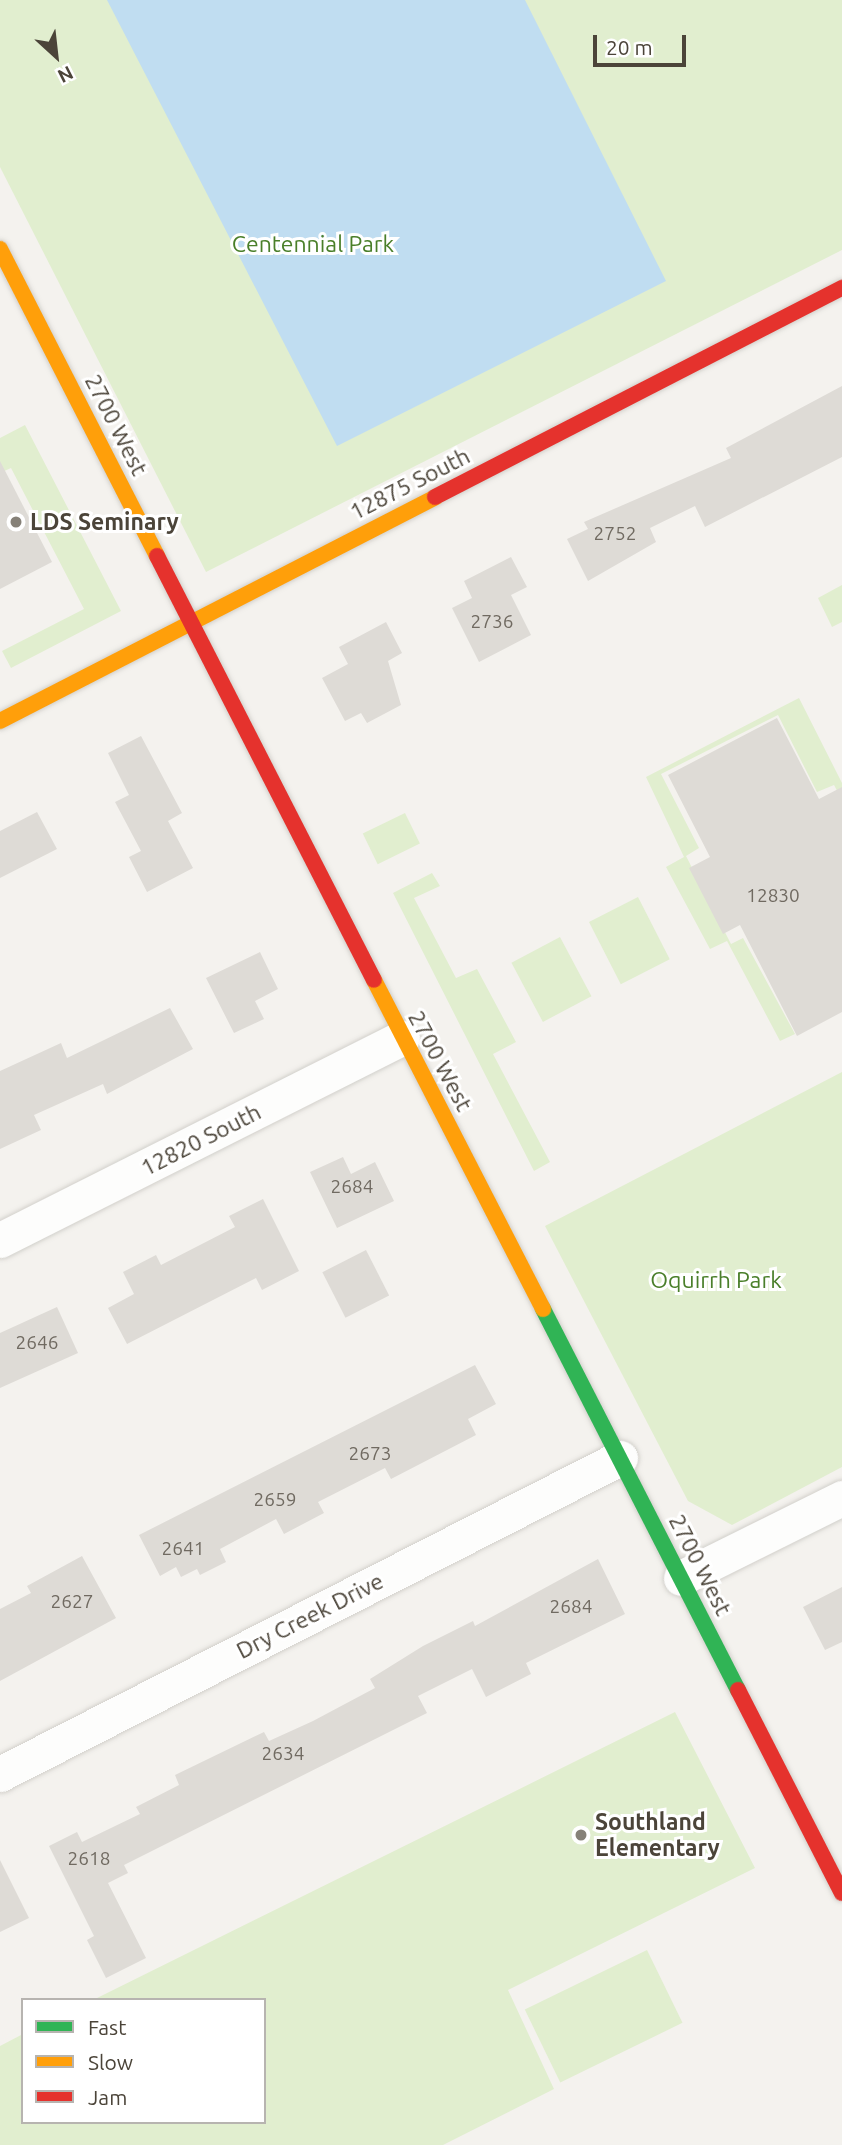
<!DOCTYPE html>
<html>
<head>
<meta charset="utf-8">
<style>
  body { margin:0 }
  #map { position:relative; width:842px; height:2145px; overflow:hidden; background:#f4f2ee; font-family:Ubuntu,sans-serif }
  div>[style] { position:absolute }
  .green>* { inset:0; background:#e1eecf; transform-origin:0 0 }
  .water>* { inset:0; background:#c0ddf1 }
  .building>* { inset:0; background:#dedbd6; transform-origin:0 0 }
  .roads { filter:drop-shadow(0 0 2px #d2d0cb) drop-shadow(0 0 2px #d2d0cb) }
  .street>* { height:35px; margin:-17.5px; padding:0 17.5px; transform-origin:17.5px; border-radius:17.5px; background:#fdfdfc }
  .fast>* { height:16px; margin:-8px; padding:0 8px; transform-origin:8px; border-radius:8px; background:#30b455 }
  .slow>* { height:16px; margin:-8px; padding:0 8px; transform-origin:8px; border-radius:8px; background:#ff9f0a }
  .jam>* { height:16px; margin:-8px; padding:0 8px; transform-origin:8px; border-radius:8px; background:#e5322d }
  .dots>* { width:19px; height:19px; translate:-50% -50%; box-sizing:border-box; border:4px solid #fff; border-radius:50% }
  span { translate:-50% -50%; white-space:nowrap; text-align:center; line-height:1.15; -webkit-text-stroke:6px #fff; paint-order:stroke }
  .number-label { font-size:19px; color:#706a61 }
  .number-label span { -webkit-text-stroke-width:0 }
  .park-label { font-size:23px; color:#4a7f2a }
  .street-label { font-size:23px; color:#4b4439 }
  .poi-label { font-size:23px; color:#4b4439; font-weight:700 }
  .left { translate:0 -50%; text-align:left }
  .legend { position:absolute; left:21px; top:1998px; width:245px; height:126px; box-sizing:border-box; background:#fff; border:2px solid #b7b4b0; margin:0; padding:9px 12px; list-style:none; font-size:21px; color:#4b4439 }
  .legend li { display:flex; align-items:center; gap:14px; height:35px }
  .legend b { width:35px; border:2px solid #b7b4b0 }
  .north { position:absolute; left:21px; top:21px; width:70px; height:70px; -webkit-text-stroke:5px #fff; paint-order:stroke; rotate:153deg; font-size:19px; font-weight:700; line-height:28px; text-align:center; color:#4b4439 }
  .north::after { content:''; display:block; margin:auto; width:24px; height:32px; background:#4b4439; clip-path:polygon(50% 0,100% 100%,50% 72%,0 100%) }
  .scale { position:absolute; left:593px; top:35px; width:93px; height:32px; box-sizing:border-box; border:4px solid #4b4439; border-top:0; padding-left:9px; font-size:21px; line-height:24px; white-space:nowrap; color:#4b4439; -webkit-text-stroke:5px #fff; paint-order:stroke }
</style>
</head>
<body>
<div id="map">
  <div class="green">
    <div style="clip-path:polygon(0 0,842px 0,842px 250px,206px 572px,0 167px)"></div>
    <div style="clip-path:polygon(25px 425px,121px 611px,11px 668px,2px 651px,84px 609px,11px 468px,0 473px,0 438px)"></div>
    <div style="clip-path:polygon(842px 585px,842px 622px,832px 627px,818px 598px)"></div>
    <div style="clip-path:polygon(799px 698px,842px 783px,842px 800px,834px 785px,817px 792px,778px 715px,661px 774px,699px 848px,686px 856px,731px 944px,743px 938px,795px 1034px,780px 1041px,727px 941px,710px 949px,666px 867px,684px 857px,646px 777px)"></div>
    <div style="left:405px;top:813px;width:34px;height:47px;rotate:64deg"></div>
    <div style="clip-path:polygon(432px 873px,440px 886px,414px 898px,456px 978px,477px 969px,516px 1042px,493px 1054px,550px 1162px,534px 1171px,393px 893px)"></div>
    <div style="left:638px;top:897px;width:70px;height:55px;rotate:63deg"></div>
    <div style="left:560px;top:937px;width:67px;height:55px;rotate:62deg"></div>
    <div style="clip-path:polygon(842px 1072px,842px 1467px,732px 1525px,688px 1501px,545px 1226px)"></div>
    <div style="clip-path:polygon(675px 1712px,755px 1868px,508px 1990px,554px 2089px,443px 2145px,0 2145px,0 2046px,23px 2034px,23px 2122px,264px 2122px,264px 2000px,93px 2000px)"></div>
    <div style="left:647px;top:1950px;width:81px;height:136px;rotate:64deg"></div>
  </div>
  <div class="water">
    <div style="clip-path:polygon(107px 0,525px 0,666px 281px,337px 446px)"></div>
  </div>
  <div class="building">
    <div style="clip-path:polygon(842px 386px,842px 457px,705px 527px,695px 506px,650px 528px,656px 542px,588px 581px,567px 539px,588px 529px,584px 522px,731px 458px,726px 448px)"></div>
    <div style="clip-path:polygon(0 461px,52px 562px,0 589px)"></div>
    <div style="clip-path:polygon(511px 557px,527px 587px,511px 595px,531px 635px,479px 662px,452px 608px,472px 598px,464px 581px)"></div>
    <div style="clip-path:polygon(386px 622px,402px 653px,388px 661px,401px 705px,367px 723px,361px 713px,345px 721px,322px 678px,348px 664px,339px 647px)"></div>
    <div style="clip-path:polygon(777px 718px,819px 799px,842px 787px,842px 1012px,797px 1036px,740px 925px,723px 934px,689px 868px,710px 857px,668px 775px)"></div>
    <div style="clip-path:polygon(141px 736px,182px 813px,168px 821px,193px 868px,147px 892px,129px 857px,141px 851px,115px 802px,129px 795px,108px 753px)"></div>
    <div style="clip-path:polygon(37px 812px,57px 849px,0 878px,0 831px)"></div>
    <div style="clip-path:polygon(260px 952px,278px 989px,255px 1001px,264px 1019px,234px 1033px,206px 978px)"></div>
    <div style="clip-path:polygon(170px 1008px,193px 1049px,107px 1094px,103px 1084px,34px 1115px,41px 1130px,0 1149px,0 1071px,61px 1043px,67px 1058px)"></div>
    <div style="clip-path:polygon(343px 1157px,351px 1174px,375px 1162px,394px 1201px,337px 1228px,310px 1172px)"></div>
    <div style="clip-path:polygon(263px 1199px,299px 1271px,262px 1290px,256px 1278px,127px 1344px,108px 1308px,134px 1294px,123px 1272px,156px 1255px,161px 1265px,235px 1227px,229px 1216px)"></div>
    <div style="left:366px;top:1250px;width:51px;height:49px;rotate:63deg"></div>
    <div style="clip-path:polygon(57px 1307px,78px 1353px,0 1388px,0 1333px)"></div>
    <div style="clip-path:polygon(475px 1365px,496px 1404px,468px 1419px,476px 1435px,391px 1479px,385px 1468px,318px 1502px,324px 1513px,284px 1534px,276px 1519px,220px 1549px,226px 1562px,200px 1575px,197px 1569px,181px 1577px,176px 1567px,160px 1576px,139px 1535px)"></div>
    <div style="clip-path:polygon(82px 1556px,116px 1618px,0 1681px,0 1609px,31px 1593px,27px 1586px)"></div>
    <div style="clip-path:polygon(598px 1559px,625px 1614px,526px 1663px,531px 1674px,486px 1697px,472px 1669px,418px 1696px,427px 1713px,124px 1865px,128px 1873px,108px 1883px,146px 1958px,106px 1978px,87px 1940px,94px 1936px,49px 1846px,77px 1832px,82px 1842px,140px 1814px,136px 1807px,179px 1785px,175px 1775px,264px 1732px,269px 1741px,313px 1721px,375px 1688px,370px 1679px,423px 1646px,473px 1621px,475px 1626px)"></div>
    <div style="clip-path:polygon(842px 1587px,842px 1642px,825px 1650px,803px 1607px)"></div>
    <div style="clip-path:polygon(0 1860px,29px 1918px,0 1932px)"></div>
  </div>
  <div class="roads">
    <div class="street">
      <div style="left:0;top:1240px;width:450px;rotate:-26.7deg"></div>
      <div style="left:681px;top:1578px;width:180px;rotate:-26.4deg"></div>
      <div style="left:0;top:1774px;width:696px;rotate:-27.01deg"></div>
    </div>
    <div class="fast">
      <div style="left:543px;top:1309px;width:428px;rotate:62.9deg"></div>
    </div>
    <div class="slow">
      <div style="left:0;top:249px;width:345px;rotate:62.9deg"></div>
      <div style="left:0;top:721px;width:489px;rotate:-27.2deg"></div>
      <div style="left:374px;top:980px;width:370px;rotate:62.8deg"></div>
    </div>
    <div class="jam">
      <div style="left:435px;top:497px;width:458px;rotate:-27.2deg"></div>
      <div style="left:157px;top:556px;width:476px;rotate:62.9deg"></div>
      <div style="left:738px;top:1690px;width:228px;rotate:62.9deg"></div>
    </div>
  </div>
  <div class="dots">
    <div style="left:16px;top:522px;background:#868178"></div>
    <div style="left:581px;top:1835px;background:#868178"></div>
  </div>
  <div class="number-label">
    <span style="left:615px;top:534px">2752</span>
    <span style="left:492px;top:622px">2736</span>
    <span style="left:773px;top:896px">12830</span>
    <span style="left:352px;top:1187px">2684</span>
    <span style="left:37px;top:1343px">2646</span>
    <span style="left:370px;top:1454px">2673</span>
    <span style="left:275px;top:1500px">2659</span>
    <span style="left:183px;top:1549px">2641</span>
    <span style="left:72px;top:1602px">2627</span>
    <span style="left:571px;top:1607px">2684</span>
    <span style="left:283px;top:1754px">2634</span>
    <span style="left:89px;top:1859px">2618</span>
  </div>
  <div class="park-label">
    <span style="left:313px;top:244px">Centennial Park</span>
    <span style="left:716px;top:1280px">Oquirrh Park</span>
  </div>
  <div class="street-label">
    <span style="left:116px;top:425px;rotate:63deg">2700 West</span>
    <span style="left:410px;top:484px;rotate:-27deg">12875 South</span>
    <span style="left:440px;top:1061px;rotate:62deg">2700 West</span>
    <span style="left:201px;top:1140px;rotate:-27deg">12820 South</span>
    <span style="left:700px;top:1565px;rotate:63deg">2700 West</span>
    <span style="left:310px;top:1616px;rotate:-27deg">Dry Creek Drive</span>
  </div>
  <div class="poi-label">
    <span class="left" style="left:30px;top:522px">LDS Seminary</span>
    <span class="left" style="left:595px;top:1835px">Southland<br>Elementary</span>
  </div>
  <ul class="legend">
  <li><b style="height:9px;background:#30b455"></b>Fast</li>
  <li><b style="height:9px;background:#ff9f0a"></b>Slow</li>
  <li><b style="height:9px;background:#e5322d"></b>Jam</li>
  </ul>
  <div class="north">N</div>
  <div class="scale">20 m</div>
</div>
</body>
</html>
